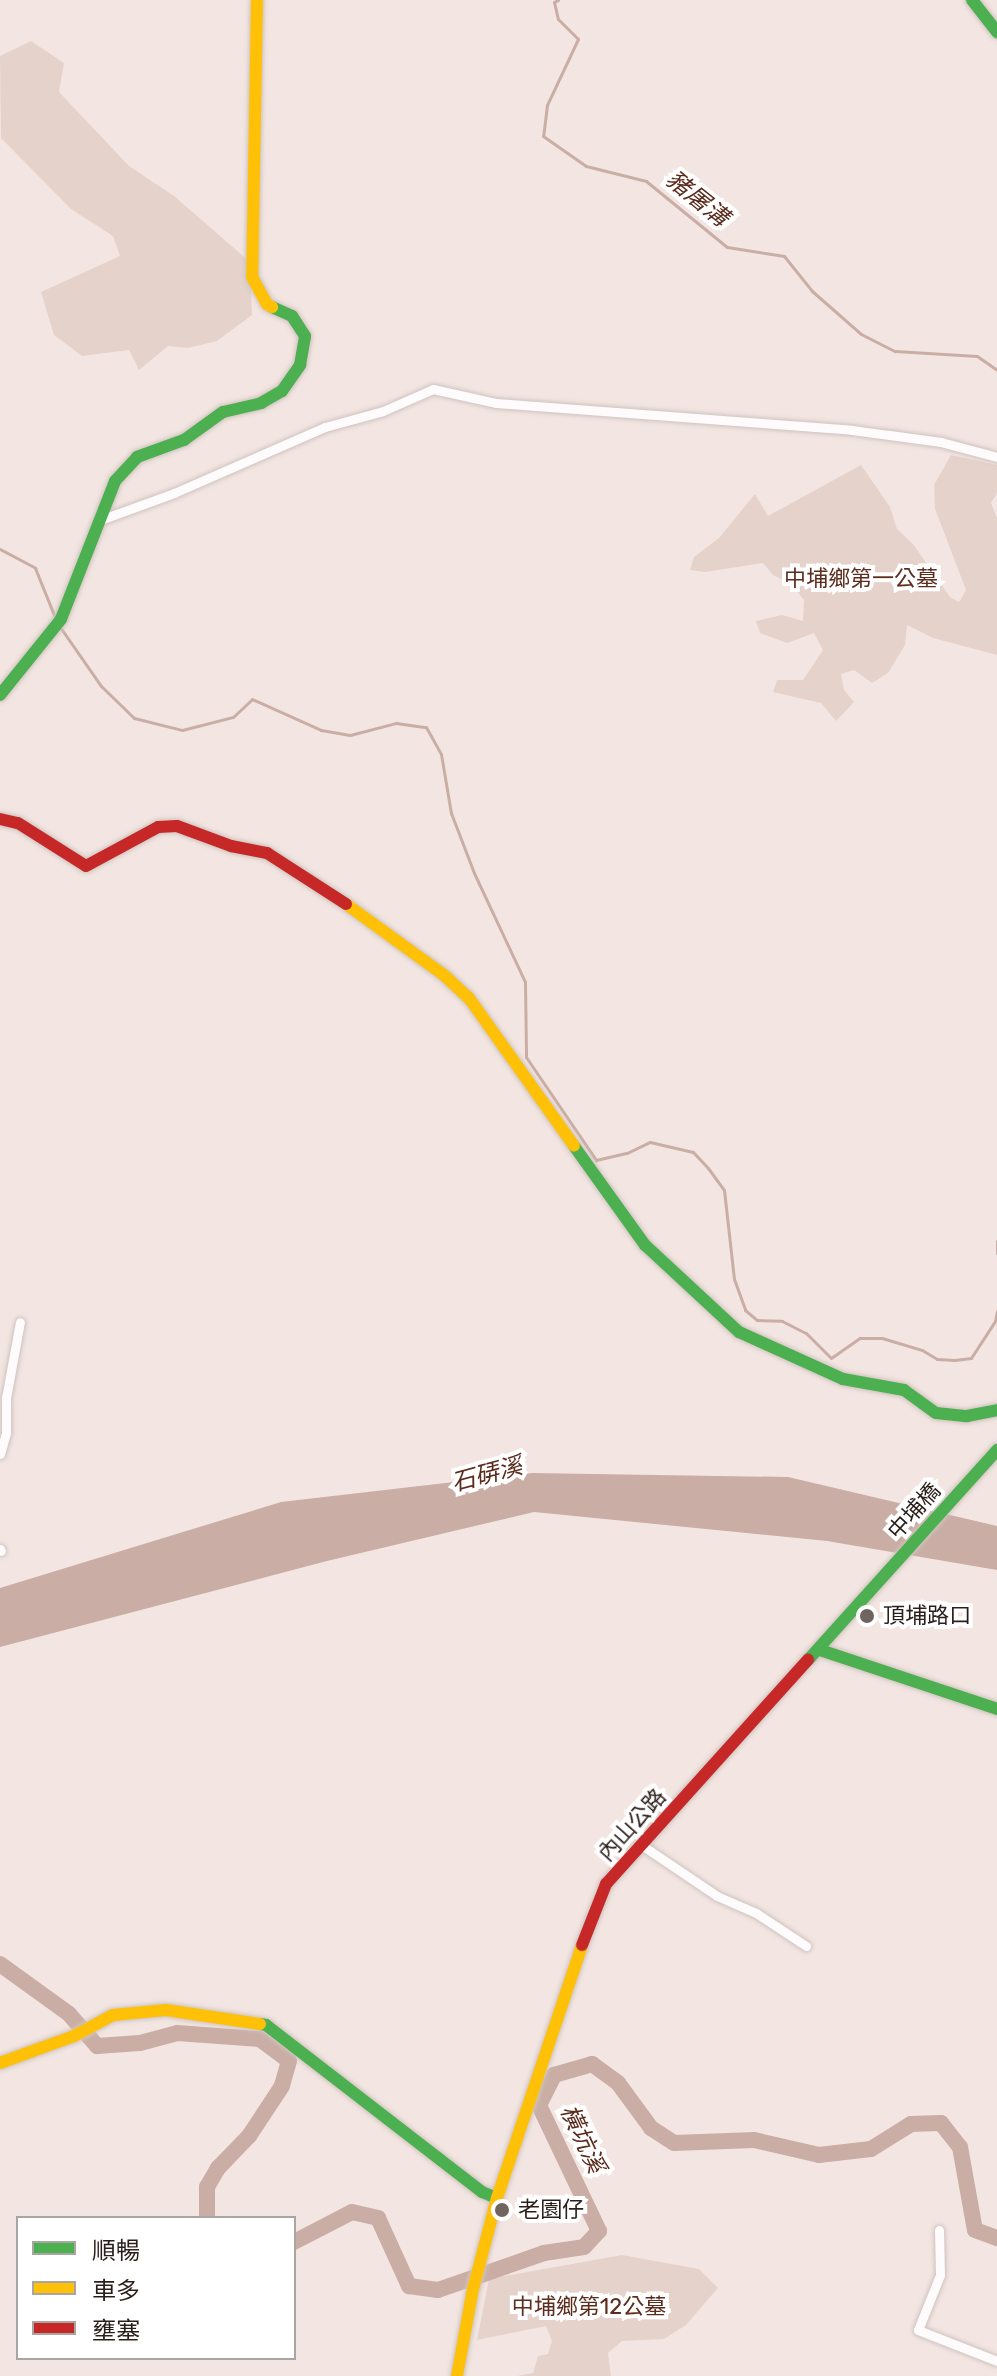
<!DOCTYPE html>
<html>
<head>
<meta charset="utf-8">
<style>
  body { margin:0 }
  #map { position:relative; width:997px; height:2376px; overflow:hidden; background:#f3e6e2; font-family:Rubik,"Noto Sans TC",sans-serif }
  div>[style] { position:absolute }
  .green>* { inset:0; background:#e5d2cb }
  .water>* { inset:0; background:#caaea5 }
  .stream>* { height:3px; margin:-1.5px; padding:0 1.5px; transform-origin:1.5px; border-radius:1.5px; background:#caaea5 }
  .river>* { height:16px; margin:-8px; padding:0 8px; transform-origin:8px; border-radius:8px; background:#caaea5 }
  .roads { filter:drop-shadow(0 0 2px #cfc3bf) drop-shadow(0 0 2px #cfc3bf) }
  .street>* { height:9px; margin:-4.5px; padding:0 4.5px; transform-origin:4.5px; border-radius:4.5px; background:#fdfbfb }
  .fast>* { height:12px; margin:-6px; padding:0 6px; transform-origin:6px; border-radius:6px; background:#4caf50 }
  .slow>* { height:12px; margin:-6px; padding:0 6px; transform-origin:6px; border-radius:6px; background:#ffc107 }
  .jam>* { height:12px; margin:-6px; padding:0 6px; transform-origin:6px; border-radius:6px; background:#c62828 }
  .dots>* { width:22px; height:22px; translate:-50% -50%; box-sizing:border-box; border:4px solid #fff; border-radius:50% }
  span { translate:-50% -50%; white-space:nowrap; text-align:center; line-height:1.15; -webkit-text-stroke:8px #fff; paint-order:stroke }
  .park-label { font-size:22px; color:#5c2c1d }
  .street-label { font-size:22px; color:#291e1a }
  .poi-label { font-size:22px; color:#291e1a }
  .left { translate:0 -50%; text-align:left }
  .water-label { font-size:24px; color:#5b2b1c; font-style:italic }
  .legend { position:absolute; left:16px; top:2216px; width:280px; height:144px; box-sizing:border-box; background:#fff; border:2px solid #a9a5a3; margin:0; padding:10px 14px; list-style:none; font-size:24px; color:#291e1a }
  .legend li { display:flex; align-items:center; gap:16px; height:40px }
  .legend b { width:40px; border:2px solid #a9a5a3 }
</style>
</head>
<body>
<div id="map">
  <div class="green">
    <div style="clip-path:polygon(31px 41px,64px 63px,59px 92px,129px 166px,174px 196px,250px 262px,252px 315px,217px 341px,188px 348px,168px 346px,139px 370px,129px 350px,82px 356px,54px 335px,41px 292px,120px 256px,113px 236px,71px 209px,1px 138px,0 56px)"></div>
    <div style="clip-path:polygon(951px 455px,997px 465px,997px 493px,991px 503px,997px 518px,997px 655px,933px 638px,907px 625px,905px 645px,888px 673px,872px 683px,854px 670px,841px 674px,844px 690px,854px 702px,836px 721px,821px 703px,773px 692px,777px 680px,803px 680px,823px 650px,814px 633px,787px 643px,760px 633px,756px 621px,782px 615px,803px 621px,804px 600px,791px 584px,773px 575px,763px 563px,705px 572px,690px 570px,694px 557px,719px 538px,755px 494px,768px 516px,861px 465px,890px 507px,897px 529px,913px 544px,950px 597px,959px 602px,966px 590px,935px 509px,934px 485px)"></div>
    <div style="clip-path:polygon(622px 2255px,699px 2269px,718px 2288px,686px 2325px,664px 2339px,622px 2341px,608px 2353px,611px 2376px,517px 2376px,533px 2373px,538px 2356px,548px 2354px,552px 2341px,546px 2326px,477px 2340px,489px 2279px)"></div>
  </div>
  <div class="water">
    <div style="clip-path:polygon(532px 1473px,788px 1477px,997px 1526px,997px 1570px,827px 1541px,534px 1512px,327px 1561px,0 1647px,0 1588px,281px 1502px)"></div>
  </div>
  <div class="stream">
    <div style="left:558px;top:0;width:4px;rotate:153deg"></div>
    <div style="left:554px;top:2px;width:17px;rotate:77deg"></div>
    <div style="left:558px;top:19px;width:28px;rotate:45deg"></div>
    <div style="left:578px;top:39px;width:73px;rotate:115.2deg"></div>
    <div style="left:547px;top:105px;width:31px;rotate:97deg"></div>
    <div style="left:543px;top:136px;width:52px;rotate:34.9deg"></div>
    <div style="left:586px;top:166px;width:62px;rotate:14deg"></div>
    <div style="left:646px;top:181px;width:104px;rotate:39.2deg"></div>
    <div style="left:727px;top:247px;width:58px;rotate:9deg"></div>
    <div style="left:784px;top:256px;width:45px;rotate:51.3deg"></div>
    <div style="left:812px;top:291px;width:65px;rotate:41.3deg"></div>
    <div style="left:861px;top:334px;width:38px;rotate:27deg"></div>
    <div style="left:895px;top:351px;width:82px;rotate:3.5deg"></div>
    <div style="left:977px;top:356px;width:24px;rotate:35deg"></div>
    <div style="left:0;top:549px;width:40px;rotate:28deg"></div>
    <div style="left:35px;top:568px;width:56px;rotate:68deg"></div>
    <div style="left:60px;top:627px;width:72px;rotate:55.2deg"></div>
    <div style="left:101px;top:686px;width:46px;rotate:44.1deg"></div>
    <div style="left:134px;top:718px;width:49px;rotate:14deg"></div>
    <div style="left:182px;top:730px;width:53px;rotate:-14.3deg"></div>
    <div style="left:233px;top:717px;width:26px;rotate:-43deg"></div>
    <div style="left:252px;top:699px;width:76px;rotate:24.2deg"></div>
    <div style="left:321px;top:730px;width:29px;rotate:10deg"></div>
    <div style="left:350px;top:735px;width:48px;rotate:-14.6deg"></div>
    <div style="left:396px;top:723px;width:30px;rotate:8deg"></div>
    <div style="left:426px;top:727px;width:31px;rotate:61deg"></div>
    <div style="left:441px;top:754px;width:60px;rotate:80.4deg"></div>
    <div style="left:451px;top:813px;width:64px;rotate:69deg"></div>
    <div style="left:474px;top:873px;width:120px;rotate:64.9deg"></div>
    <div style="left:525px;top:982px;width:75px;rotate:89.2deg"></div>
    <div style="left:526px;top:1057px;width:125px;rotate:55.8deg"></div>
    <div style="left:596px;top:1160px;width:32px;rotate:-13deg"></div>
    <div style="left:627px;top:1153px;width:25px;rotate:-26deg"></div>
    <div style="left:650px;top:1142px;width:44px;rotate:13.1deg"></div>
    <div style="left:693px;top:1152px;width:22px;rotate:47deg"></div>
    <div style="left:708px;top:1168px;width:27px;rotate:54deg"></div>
    <div style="left:724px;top:1190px;width:90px;rotate:83.6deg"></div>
    <div style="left:734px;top:1279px;width:33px;rotate:70deg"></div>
    <div style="left:745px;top:1310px;width:16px;rotate:40deg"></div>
    <div style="left:757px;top:1320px;width:25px;rotate:2deg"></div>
    <div style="left:782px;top:1321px;width:27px;rotate:27deg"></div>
    <div style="left:806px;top:1333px;width:35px;rotate:45deg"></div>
    <div style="left:831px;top:1358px;width:35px;rotate:-35deg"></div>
    <div style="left:860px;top:1338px;width:22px"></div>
    <div style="left:882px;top:1338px;width:42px;rotate:16.7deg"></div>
    <div style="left:922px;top:1350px;width:17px;rotate:31deg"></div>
    <div style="left:937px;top:1359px;width:18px;rotate:3deg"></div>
    <div style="left:955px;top:1360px;width:16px;rotate:-7deg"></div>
    <div style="left:971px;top:1358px;width:44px;rotate:-57deg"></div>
    <div style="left:995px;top:1321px;width:10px;rotate:-79deg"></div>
    <div style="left:997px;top:1241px;width:12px;rotate:90deg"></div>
  </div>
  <div class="river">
    <div style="left:0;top:1964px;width:85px;rotate:35.9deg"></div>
    <div style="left:69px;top:2014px;width:43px;rotate:48.8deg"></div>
    <div style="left:97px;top:2046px;width:43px;rotate:-4deg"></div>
    <div style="left:140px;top:2043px;width:38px;rotate:-15deg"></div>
    <div style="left:177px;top:2033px;width:83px;rotate:4.1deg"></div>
    <div style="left:260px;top:2039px;width:36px;rotate:37deg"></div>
    <div style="left:289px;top:2061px;width:26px;rotate:106deg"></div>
    <div style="left:282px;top:2086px;width:60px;rotate:123.4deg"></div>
    <div style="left:249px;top:2136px;width:45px;rotate:134.1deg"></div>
    <div style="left:218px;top:2168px;width:22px;rotate:120deg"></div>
    <div style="left:207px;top:2187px;width:31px;rotate:90deg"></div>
    <div style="left:294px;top:2242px;width:65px;rotate:-27.3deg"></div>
    <div style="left:352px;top:2212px;width:27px;rotate:13deg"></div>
    <div style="left:378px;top:2218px;width:75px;rotate:65.5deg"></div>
    <div style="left:409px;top:2286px;width:29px;rotate:8deg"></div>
    <div style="left:438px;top:2290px;width:112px;rotate:-19.2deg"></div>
    <div style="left:544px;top:2253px;width:40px;rotate:-8.5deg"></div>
    <div style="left:584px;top:2247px;width:22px;rotate:-47deg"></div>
    <div style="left:599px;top:2231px;width:140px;rotate:-115.5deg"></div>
    <div style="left:539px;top:2105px;width:34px;rotate:-63deg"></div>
    <div style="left:554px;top:2075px;width:40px;rotate:-16deg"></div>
    <div style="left:592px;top:2064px;width:32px;rotate:36deg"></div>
    <div style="left:618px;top:2083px;width:56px;rotate:53.7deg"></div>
    <div style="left:651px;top:2128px;width:27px;rotate:33deg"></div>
    <div style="left:674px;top:2143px;width:80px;rotate:-2.1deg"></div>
    <div style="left:754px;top:2140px;width:67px;rotate:13deg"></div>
    <div style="left:819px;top:2155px;width:52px;rotate:-6.6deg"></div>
    <div style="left:871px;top:2149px;width:47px;rotate:-32deg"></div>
    <div style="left:911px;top:2124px;width:30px;rotate:-2deg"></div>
    <div style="left:941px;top:2123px;width:31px;rotate:52deg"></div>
    <div style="left:960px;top:2147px;width:84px;rotate:79.8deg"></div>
    <div style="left:975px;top:2230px;width:23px;rotate:20deg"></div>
  </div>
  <div class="roads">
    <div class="street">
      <div style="left:100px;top:520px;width:79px;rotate:-20deg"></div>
      <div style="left:174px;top:493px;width:165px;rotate:-23.6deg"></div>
      <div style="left:325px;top:427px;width:60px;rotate:-15.4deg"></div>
      <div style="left:383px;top:411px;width:55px;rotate:-23.7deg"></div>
      <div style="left:433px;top:389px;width:65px;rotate:12.5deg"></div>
      <div style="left:496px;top:403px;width:357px;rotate:4.3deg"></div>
      <div style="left:852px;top:430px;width:90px;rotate:7.7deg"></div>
      <div style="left:941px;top:442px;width:58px;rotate:15deg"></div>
      <div style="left:0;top:1454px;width:22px;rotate:-74deg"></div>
      <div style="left:6px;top:1433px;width:35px;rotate:-90deg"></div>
      <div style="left:6px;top:1398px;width:77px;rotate:-79.6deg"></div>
      <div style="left:0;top:1549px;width:2px;rotate:63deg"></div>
      <div style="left:640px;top:1844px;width:93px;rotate:34deg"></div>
      <div style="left:717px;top:1896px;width:43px;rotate:23.6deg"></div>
      <div style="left:756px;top:1913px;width:60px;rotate:33.4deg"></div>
      <div style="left:939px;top:2230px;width:45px;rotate:88.7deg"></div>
      <div style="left:940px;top:2275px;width:59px;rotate:111.8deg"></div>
      <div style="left:918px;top:2330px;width:85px;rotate:21.4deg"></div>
    </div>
    <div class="fast">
      <div style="left:972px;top:0;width:41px;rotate:52deg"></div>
      <div style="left:0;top:695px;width:97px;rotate:-51.2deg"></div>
      <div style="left:61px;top:619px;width:148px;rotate:-68.6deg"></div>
      <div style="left:115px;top:481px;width:33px;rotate:-47deg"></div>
      <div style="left:137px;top:457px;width:50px;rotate:-19.9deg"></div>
      <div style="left:184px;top:440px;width:48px;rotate:-35.7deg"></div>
      <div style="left:223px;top:412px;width:39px;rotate:-13deg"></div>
      <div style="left:261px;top:403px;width:24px;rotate:-30deg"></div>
      <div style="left:282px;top:391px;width:32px;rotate:-55deg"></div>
      <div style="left:300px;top:365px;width:29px;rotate:-80deg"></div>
      <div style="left:305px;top:336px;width:24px;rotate:-123deg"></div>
      <div style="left:292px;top:316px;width:22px;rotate:-156deg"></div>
      <div style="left:574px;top:1146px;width:122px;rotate:54.4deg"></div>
      <div style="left:645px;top:1245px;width:128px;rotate:42.8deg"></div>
      <div style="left:739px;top:1332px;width:114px;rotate:24.3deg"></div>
      <div style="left:843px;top:1379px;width:62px;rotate:10.2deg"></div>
      <div style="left:904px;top:1390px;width:39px;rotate:36deg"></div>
      <div style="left:936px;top:1413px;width:31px;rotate:6deg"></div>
      <div style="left:967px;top:1416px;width:31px;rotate:-11deg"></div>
      <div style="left:820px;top:1650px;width:187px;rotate:18.4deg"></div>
      <div style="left:808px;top:1660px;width:283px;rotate:-48deg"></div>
      <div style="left:260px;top:2024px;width:6px;rotate:9deg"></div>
      <div style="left:266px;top:2025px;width:273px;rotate:37.7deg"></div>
      <div style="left:482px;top:2192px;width:16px;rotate:22deg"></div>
    </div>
    <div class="slow">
      <div style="left:257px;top:0;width:277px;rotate:91deg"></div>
      <div style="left:252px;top:277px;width:31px;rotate:61deg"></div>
      <div style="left:267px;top:304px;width:6px;rotate:31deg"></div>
      <div style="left:346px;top:904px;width:122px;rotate:36deg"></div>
      <div style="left:445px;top:976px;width:33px;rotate:43deg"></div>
      <div style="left:469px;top:998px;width:181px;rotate:54.6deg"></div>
      <div style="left:0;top:2063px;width:79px;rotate:-20deg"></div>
      <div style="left:74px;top:2036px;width:44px;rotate:-28.3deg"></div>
      <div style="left:113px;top:2015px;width:53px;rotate:-5.4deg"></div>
      <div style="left:166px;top:2010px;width:95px;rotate:8.5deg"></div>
      <div style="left:457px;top:2376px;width:88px;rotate:-79.6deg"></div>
      <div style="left:473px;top:2289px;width:94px;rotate:-75.2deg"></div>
      <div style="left:497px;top:2198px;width:267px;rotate:-71.4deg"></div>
    </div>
    <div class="jam">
      <div style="left:0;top:819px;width:18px;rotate:13deg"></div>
      <div style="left:18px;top:823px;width:80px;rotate:32.3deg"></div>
      <div style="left:86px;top:866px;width:82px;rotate:-28.4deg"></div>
      <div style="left:158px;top:827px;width:19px;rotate:-3deg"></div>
      <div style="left:177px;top:826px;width:58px;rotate:20.3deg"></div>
      <div style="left:231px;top:846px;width:37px;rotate:11deg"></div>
      <div style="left:267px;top:853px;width:94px;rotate:32.8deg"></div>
      <div style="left:582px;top:1945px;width:66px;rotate:-68.5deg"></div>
      <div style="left:606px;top:1884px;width:302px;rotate:-48deg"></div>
    </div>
  </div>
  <div class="dots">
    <div style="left:867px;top:1616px;background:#706460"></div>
    <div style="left:502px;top:2210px;background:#706460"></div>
  </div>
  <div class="park-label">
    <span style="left:861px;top:579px">中埔鄉第一公墓</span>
    <span style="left:589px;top:2307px">中埔鄉第12公墓</span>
  </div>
  <div class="street-label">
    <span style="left:914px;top:1511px;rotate:-48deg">中埔橋</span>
    <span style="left:632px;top:1825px;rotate:-48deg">內山公路</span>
  </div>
  <div class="poi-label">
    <span class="left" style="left:883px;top:1616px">頂埔路口</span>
    <span class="left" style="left:518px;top:2210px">老園仔</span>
  </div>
  <div class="water-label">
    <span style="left:697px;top:199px;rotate:39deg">豬屠溝</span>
    <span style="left:487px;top:1475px;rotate:-15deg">石硦溪</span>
    <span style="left:582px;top:2139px;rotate:65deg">橫坑溪</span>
  </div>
  <ul class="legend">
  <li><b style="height:10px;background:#4caf50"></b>順暢</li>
  <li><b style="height:10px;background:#ffc107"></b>車多</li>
  <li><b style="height:10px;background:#c62828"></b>壅塞</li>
  </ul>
</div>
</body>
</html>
